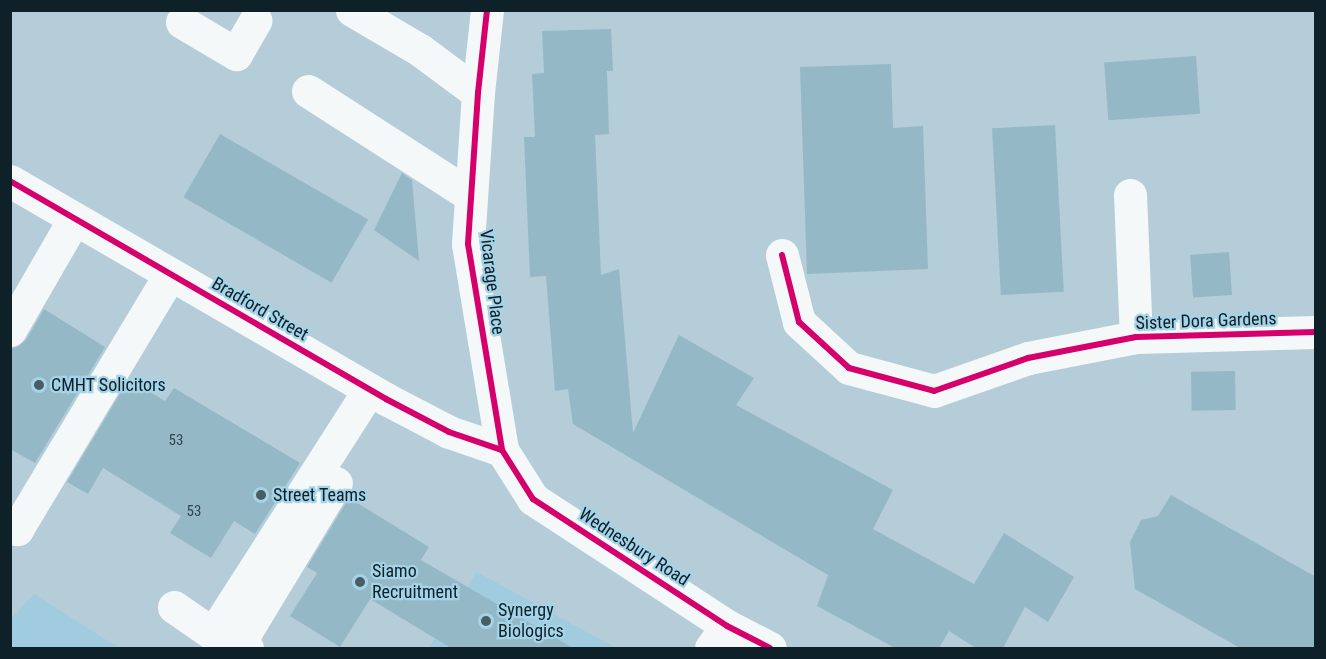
<!DOCTYPE html>
<html>
<head>
<meta charset="utf-8">
<style>
  body { margin:0 }
  #map { position:relative; width:1326px; height:659px; overflow:hidden; background:#b4cdd9; font-family:"Roboto Condensed",sans-serif }
  div>[style] { position:absolute }
  .built>* { inset:0; background:#a1cbde }
  .building>* { inset:0; background:#95b8c6; transform-origin:0 0 }
  .minor>* { height:33px; margin:-16.5px; padding:0 16.5px; transform-origin:16.5px; border-radius:16.5px; background:#f4f8f9 }
  .cycleway>* { height:6px; margin:-3px; padding:0 3px; transform-origin:3px; border-radius:3px; background:#d6006c }
  .dots>* { width:16px; height:16px; translate:-50% -50%; box-sizing:border-box; border:3px solid #a5d3e8; border-radius:50% }
  span { translate:-50% -50%; white-space:nowrap; text-align:center; line-height:1.15; -webkit-text-stroke:4.5px #a5d3e8; paint-order:stroke }
  .number-label { font-size:15px; color:#304650 }
  .number-label span { -webkit-text-stroke-width:0 }
  .street-label { font-size:18px; color:#0e2028 }
  .poi-label { font-size:18px; color:#0e2028 }
  .left { translate:0 -50%; text-align:left }
  .frame { position:absolute; inset:0; border:12px solid #0e2028; pointer-events:none }
</style>
</head>
<body>
<div id="map">
  <div class="built">
    <div style="clip-path:polygon(477px 572px,616px 648px,429px 648px)"></div>
    <div style="clip-path:polygon(34px 594px,119px 648px,11px 648px,11px 619px)"></div>
  </div>
  <div class="building">
    <div style="clip-path:polygon(611px 29px,613px 71px,607px 71px,609px 134px,595px 135px,601px 275px,619px 269px,633px 433px,679px 335px,754px 378px,736px 405px,893px 490px,873px 529px,974px 584px,1004px 533px,1074px 577px,1048px 622px,1025px 607px,1003px 648px,976px 648px,949px 631px,939px 648px,895px 648px,817px 606px,828px 575px,573px 424px,568px 389px,555px 391px,546px 276px,530px 277px,524px 137px,535px 137px,532px 74px,544px 73px,542px 31px)"></div>
    <div style="left:1196px;top:56px;width:58px;height:92px;rotate:86deg"></div>
    <div style="clip-path:polygon(891px 64px,893px 128px,923px 126px,928px 269px,807px 274px,800px 67px)"></div>
    <div style="left:1055px;top:125px;width:167px;height:63px;rotate:87deg"></div>
    <div style="left:220px;top:134px;width:171px;height:73px;rotate:30deg"></div>
    <div style="clip-path:polygon(402px 173px,412px 180px,419px 261px,374px 230px)"></div>
    <div style="left:1229px;top:252px;width:43px;height:39px;rotate:86deg"></div>
    <div style="clip-path:polygon(44px 309px,105px 347px,35px 463px,10px 449px,10px 349px,19px 346px,26px 340px)"></div>
    <div style="left:1235px;top:371px;width:39px;height:44px;rotate:89deg"></div>
    <div style="clip-path:polygon(129px 379px,165px 401px,174px 388px,300px 463px,255px 534px,234px 521px,211px 558px,170px 533px,181px 516px,103px 468px,88px 494px,67px 482px)"></div>
    <div style="clip-path:polygon(1171px 495px,1316px 577px,1316px 648px,1240px 648px,1135px 589px,1130px 542px,1141px 520px,1158px 516px)"></div>
    <div style="clip-path:polygon(349px 498px,429px 547px,421px 560px,573px 648px,451px 648px,370px 599px,340px 647px,290px 616px,317px 573px,307px 567px)"></div>
  </div>
  <div class="minor">
    <div style="left:352px;top:10px;width:79px;rotate:30.5deg"></div>
    <div style="left:420px;top:50px;width:72px;rotate:36.6deg"></div>
    <div style="left:487px;top:10px;width:83px;rotate:96.2deg"></div>
    <div style="left:478px;top:93px;width:151px;rotate:93.8deg"></div>
    <div style="left:468px;top:244px;width:209px;rotate:80.6deg"></div>
    <div style="left:502px;top:450px;width:58px;rotate:57.7deg"></div>
    <div style="left:533px;top:499px;width:232px;rotate:33.2deg"></div>
    <div style="left:727px;top:626px;width:48px;rotate:27.1deg"></div>
    <div style="left:182px;top:22px;width:63px;rotate:30.7deg"></div>
    <div style="left:236px;top:54px;width:39px;rotate:-60deg"></div>
    <div style="left:308px;top:91px;width:193px;rotate:32.7deg"></div>
    <div style="left:10px;top:181px;width:435px;rotate:30.1deg"></div>
    <div style="left:386px;top:399px;width:71px;rotate:27.6deg"></div>
    <div style="left:449px;top:432px;width:56px;rotate:18.8deg"></div>
    <div style="left:1130px;top:195px;width:142px;rotate:87.6deg"></div>
    <div style="left:782px;top:255px;width:69px;rotate:75.8deg"></div>
    <div style="left:799px;top:322px;width:68px;rotate:42.6deg"></div>
    <div style="left:849px;top:368px;width:88px;rotate:15.1deg"></div>
    <div style="left:934px;top:391px;width:100px;rotate:-19.3deg"></div>
    <div style="left:1028px;top:358px;width:110px;rotate:-11deg"></div>
    <div style="left:1136px;top:337px;width:180px;rotate:-1.6deg"></div>
    <div style="left:10px;top:330px;width:128px;rotate:-60deg"></div>
    <div style="left:10px;top:526px;width:8px;rotate:23deg"></div>
    <div style="left:17px;top:529px;width:297px;rotate:-59deg"></div>
    <div style="left:174px;top:607px;width:47px;rotate:34.7deg"></div>
    <div style="left:213px;top:634px;width:290px;rotate:-57.4deg"></div>
    <div style="left:247px;top:648px;width:9px;rotate:-148deg"></div>
    <div style="left:239px;top:643px;width:187px;rotate:-58.8deg"></div>
    <div style="left:711px;top:648px;width:27px;rotate:-54deg"></div>
  </div>
  <div class="cycleway">
    <div style="left:487px;top:10px;width:83px;rotate:96.2deg"></div>
    <div style="left:478px;top:93px;width:151px;rotate:93.8deg"></div>
    <div style="left:468px;top:244px;width:209px;rotate:80.6deg"></div>
    <div style="left:502px;top:450px;width:58px;rotate:57.7deg"></div>
    <div style="left:533px;top:499px;width:232px;rotate:33.2deg"></div>
    <div style="left:727px;top:626px;width:48px;rotate:27.1deg"></div>
    <div style="left:10px;top:181px;width:435px;rotate:30.1deg"></div>
    <div style="left:386px;top:399px;width:71px;rotate:27.6deg"></div>
    <div style="left:449px;top:432px;width:56px;rotate:18.8deg"></div>
    <div style="left:782px;top:255px;width:69px;rotate:75.8deg"></div>
    <div style="left:799px;top:322px;width:68px;rotate:42.6deg"></div>
    <div style="left:849px;top:368px;width:88px;rotate:15.1deg"></div>
    <div style="left:934px;top:391px;width:100px;rotate:-19.3deg"></div>
    <div style="left:1028px;top:358px;width:110px;rotate:-11deg"></div>
    <div style="left:1136px;top:337px;width:180px;rotate:-1.6deg"></div>
  </div>
  <div class="dots">
    <div style="left:39px;top:385px;background:#485d66"></div>
    <div style="left:261px;top:495px;background:#485d66"></div>
    <div style="left:360px;top:582px;background:#485d66"></div>
    <div style="left:486px;top:621px;background:#485d66"></div>
  </div>
  <div class="number-label">
    <span style="left:176px;top:441px">53</span>
    <span style="left:194px;top:512px">53</span>
  </div>
  <div class="street-label">
    <span style="left:492px;top:282px;rotate:83deg">Vicarage Place</span>
    <span style="left:260px;top:309px;rotate:30deg">Bradford Street</span>
    <span style="left:1206px;top:321px;rotate:-2deg">Sister Dora Gardens</span>
    <span style="left:634px;top:547px;rotate:33deg">Wednesbury Road</span>
  </div>
  <div class="poi-label">
    <span class="left" style="left:51px;top:385px">CMHT Solicitors</span>
    <span class="left" style="left:273px;top:495px">Street Teams</span>
    <span class="left" style="left:372px;top:582px">Siamo<br>Recruitment</span>
    <span class="left" style="left:498px;top:621px">Synergy<br>Biologics</span>
  </div>
  <div class="frame"></div>
</div>
</body>
</html>
